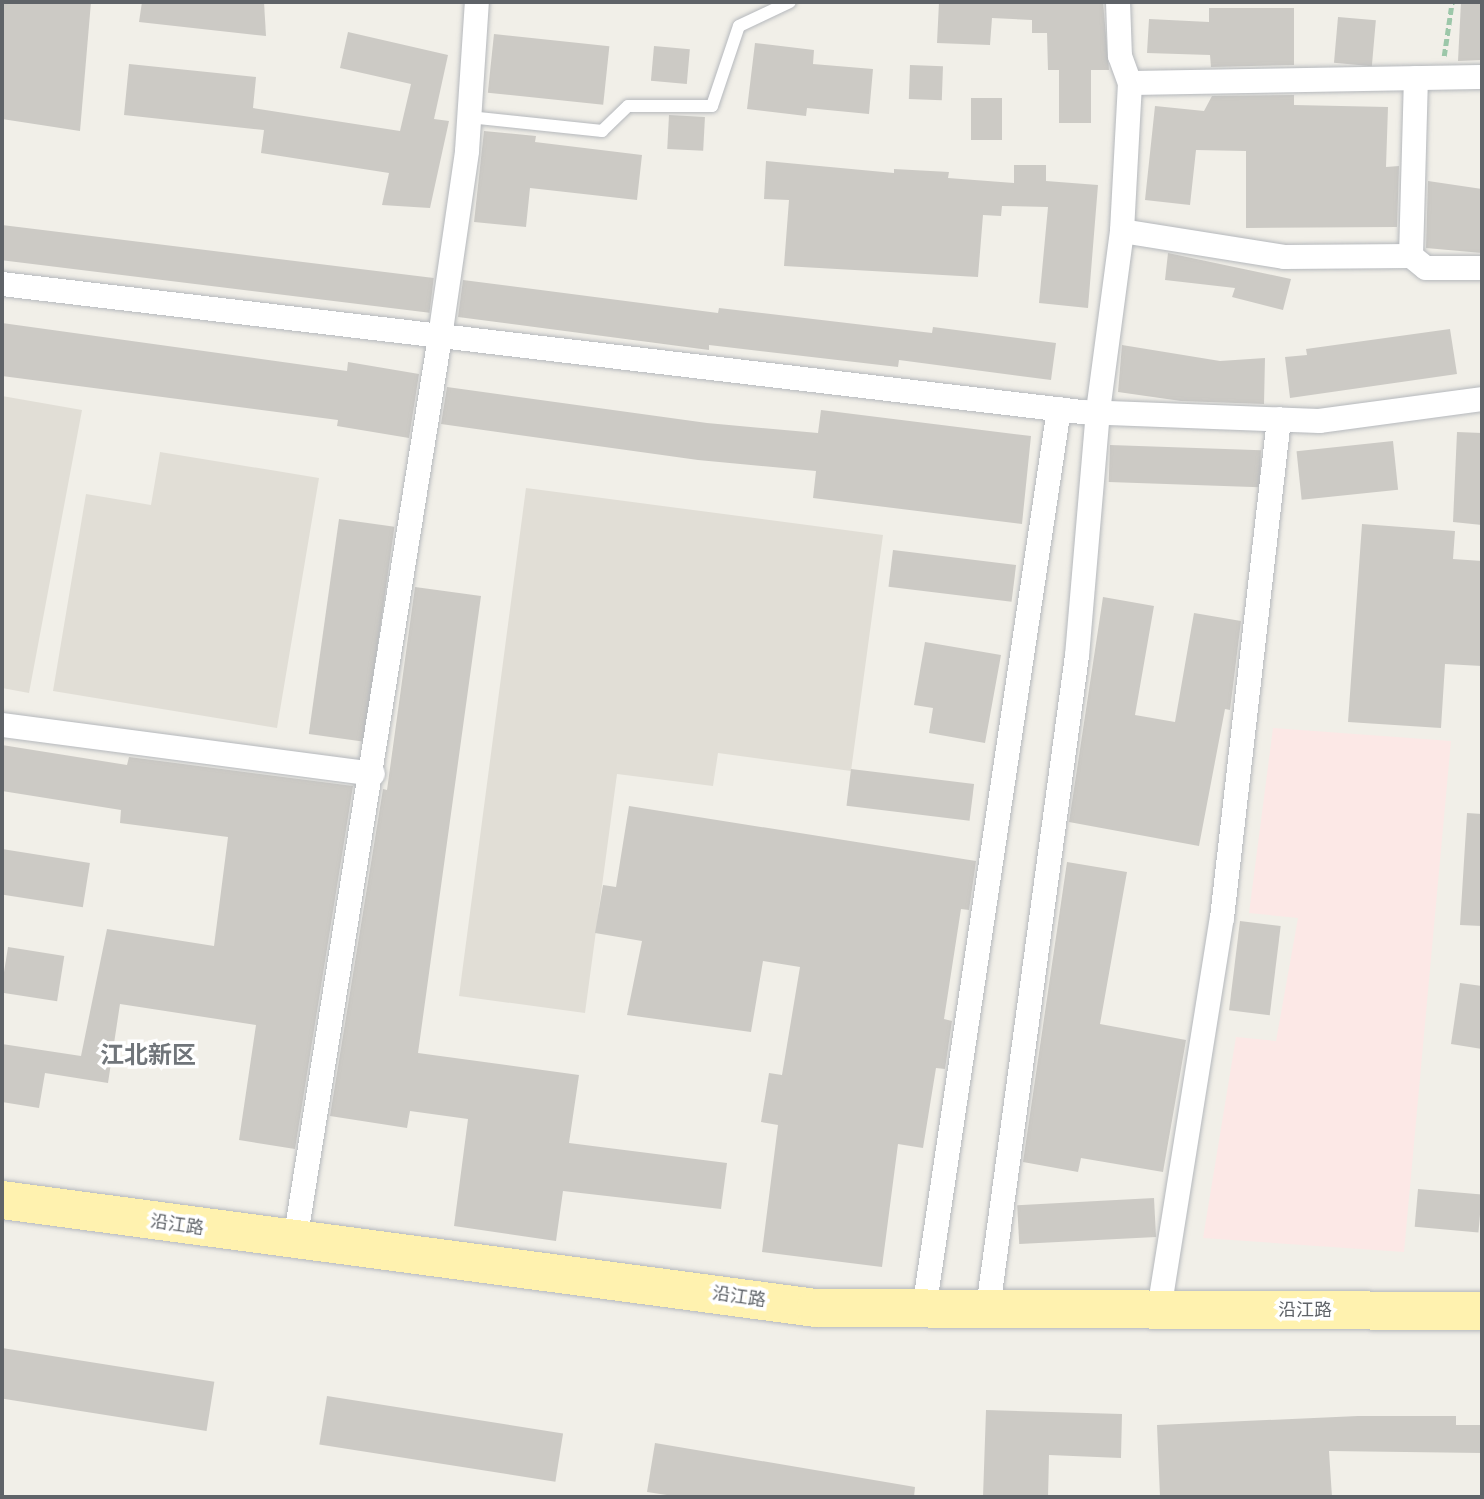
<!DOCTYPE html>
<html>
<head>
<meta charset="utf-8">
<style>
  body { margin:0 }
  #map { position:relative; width:1484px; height:1499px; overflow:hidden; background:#f1efe8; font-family:"PT Sans","Noto Sans SC",sans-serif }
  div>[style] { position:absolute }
  .education>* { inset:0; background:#e1ded6 }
  .medical>* { inset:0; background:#fce8e6 }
  .building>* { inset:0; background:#cccac5; transform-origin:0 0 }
  .path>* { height:4.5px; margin-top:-2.25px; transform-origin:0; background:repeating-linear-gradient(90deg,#9cc7a9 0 7px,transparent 0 10.5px) }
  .roads { filter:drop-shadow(0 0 2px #b5b8bc) drop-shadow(0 0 2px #b5b8bc) }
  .service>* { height:12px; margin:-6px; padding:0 6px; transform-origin:6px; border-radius:6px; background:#fff }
  .minor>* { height:24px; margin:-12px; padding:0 12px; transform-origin:12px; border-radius:12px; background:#fff }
  .primary>* { height:38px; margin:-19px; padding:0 19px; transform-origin:19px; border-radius:19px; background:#fff2af }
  span { translate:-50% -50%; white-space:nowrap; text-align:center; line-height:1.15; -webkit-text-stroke:7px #fff; paint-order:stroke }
  .street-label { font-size:18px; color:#5f6368 }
  .district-label { font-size:24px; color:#70757a; font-weight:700 }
  .frame { position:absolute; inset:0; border:4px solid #5f6368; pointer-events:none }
</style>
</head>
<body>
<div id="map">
  <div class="education">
    <div style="clip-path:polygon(2px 396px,82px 410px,29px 693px,2px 688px)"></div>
    <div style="clip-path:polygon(160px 452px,319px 478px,277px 728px,53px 691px,86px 494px,151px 505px)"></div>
    <div style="clip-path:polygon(526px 488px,883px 535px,851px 771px,718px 753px,713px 786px,617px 774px,585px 1013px,459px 996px)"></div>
  </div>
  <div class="medical">
    <div style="clip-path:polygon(1273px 728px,1451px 741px,1404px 1252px,1203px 1238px,1236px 1037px,1276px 1041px,1298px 918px,1249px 913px)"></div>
  </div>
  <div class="building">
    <div style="clip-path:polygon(2px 2px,91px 2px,80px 131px,2px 119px)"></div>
    <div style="clip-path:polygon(142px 2px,264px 2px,266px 36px,139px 22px)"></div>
    <div style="clip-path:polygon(939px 2px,1103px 2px,1109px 70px,1091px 70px,1091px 123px,1059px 123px,1059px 70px,1048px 70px,1047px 33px,1032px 33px,1032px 20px,992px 18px,990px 45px,937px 43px)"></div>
    <div style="clip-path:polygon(1461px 2px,1482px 2px,1482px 60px,1458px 61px)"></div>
    <div style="clip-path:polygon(1209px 8px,1294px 8px,1294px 65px,1211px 67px,1210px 55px,1147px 53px,1149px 19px,1209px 22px)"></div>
    <div style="left:1338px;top:17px;width:38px;height:46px;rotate:5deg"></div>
    <div style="clip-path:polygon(348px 32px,448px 55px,434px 119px,449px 121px,430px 208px,382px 205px,389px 173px,261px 153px,264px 130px,124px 115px,129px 64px,256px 77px,253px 108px,400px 131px,411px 84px,340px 68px)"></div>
    <div style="left:494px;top:34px;width:116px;height:59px;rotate:6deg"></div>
    <div style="clip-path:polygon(755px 43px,814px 50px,813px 64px,873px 69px,869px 114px,807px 108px,806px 116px,747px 109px)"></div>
    <div style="left:654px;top:46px;width:36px;height:35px;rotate:5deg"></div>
    <div style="left:910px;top:65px;width:33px;height:34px;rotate:2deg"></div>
    <div style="clip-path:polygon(1294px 95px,1294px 105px,1388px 107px,1386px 167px,1399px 166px,1397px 227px,1246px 228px,1246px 151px,1196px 150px,1190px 205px,1145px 200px,1155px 106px,1204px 111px,1212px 96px)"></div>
    <div style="left:971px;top:98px;width:31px;height:42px"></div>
    <div style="left:669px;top:115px;width:36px;height:34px;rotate:3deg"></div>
    <div style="clip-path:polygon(484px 131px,536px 136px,535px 142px,642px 155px,637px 200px,530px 188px,526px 227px,474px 222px)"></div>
    <div style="clip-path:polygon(766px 161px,894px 173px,894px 169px,949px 172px,948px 178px,1014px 183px,1014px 165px,1046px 165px,1046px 181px,1098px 185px,1088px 308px,1039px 303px,1048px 207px,1002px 206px,1001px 216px,983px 215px,978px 277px,784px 266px,789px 200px,764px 199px)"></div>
    <div style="clip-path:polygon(1428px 181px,1482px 189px,1482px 253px,1426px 248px)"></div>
    <div style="left:2px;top:225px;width:435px;height:35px;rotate:7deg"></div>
    <div style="clip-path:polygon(1168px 253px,1291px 279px,1283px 310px,1232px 297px,1235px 288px,1165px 280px)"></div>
    <div style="clip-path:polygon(463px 280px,718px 313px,719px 308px,932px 333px,933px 327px,1056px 343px,1051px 380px,899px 360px,898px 367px,709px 345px,709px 350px,458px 317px)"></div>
    <div style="clip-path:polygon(2px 323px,347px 371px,348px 362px,419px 374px,409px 438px,337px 426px,338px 420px,2px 376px)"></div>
    <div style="clip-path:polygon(1450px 329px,1457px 374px,1290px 398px,1285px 357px,1307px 355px,1306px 349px)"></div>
    <div style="clip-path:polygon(1122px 345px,1220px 361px,1265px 358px,1264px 404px,1181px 401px,1118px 392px)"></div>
    <div style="clip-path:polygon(447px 387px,707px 423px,818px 433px,821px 410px,1031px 436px,1022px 524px,813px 498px,816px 471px,698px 460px,441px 424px)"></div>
    <div style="clip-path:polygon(1457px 432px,1482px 433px,1482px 525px,1453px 522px)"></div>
    <div style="left:1393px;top:441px;width:49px;height:97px;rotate:84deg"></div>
    <div style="left:1110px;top:445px;width:151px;height:37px;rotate:2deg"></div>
    <div style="left:339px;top:519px;width:56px;height:217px;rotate:8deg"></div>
    <div style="clip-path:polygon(1362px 524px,1455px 531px,1453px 559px,1482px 561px,1482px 666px,1445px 664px,1441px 728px,1348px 722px)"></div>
    <div style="left:893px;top:550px;width:124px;height:37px;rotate:7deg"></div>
    <div style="clip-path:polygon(415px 587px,481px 596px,418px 1053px,579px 1075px,569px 1143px,727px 1163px,721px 1209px,563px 1191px,556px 1241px,454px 1226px,468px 1119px,410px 1111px,407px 1128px,330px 1116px,383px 789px,387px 790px)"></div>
    <div style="clip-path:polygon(1103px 597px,1154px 606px,1135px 715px,1175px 722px,1194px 613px,1241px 621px,1230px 710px,1225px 709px,1199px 846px,1069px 822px)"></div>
    <div style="clip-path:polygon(925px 642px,1001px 655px,985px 743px,929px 733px,933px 708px,914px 705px)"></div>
    <div style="clip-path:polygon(2px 745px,127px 765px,129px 757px,353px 786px,295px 1149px,239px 1140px,256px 1025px,120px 1004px,108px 1083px,45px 1073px,39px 1108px,2px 1102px,2px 1044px,81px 1056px,107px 929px,214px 946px,228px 837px,120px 823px,121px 810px,2px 791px)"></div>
    <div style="left:851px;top:769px;width:124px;height:37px;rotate:7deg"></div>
    <div style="clip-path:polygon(629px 806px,976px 861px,969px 910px,961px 909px,944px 1019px,952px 1021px,945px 1069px,936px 1068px,923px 1148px,898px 1144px,882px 1267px,762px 1252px,778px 1125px,761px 1122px,769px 1073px,782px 1075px,800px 967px,763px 961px,751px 1032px,627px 1015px,642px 941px,595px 933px,603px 885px,616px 887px)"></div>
    <div style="clip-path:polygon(1467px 813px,1482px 814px,1482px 926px,1460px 925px)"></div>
    <div style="left:2px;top:849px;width:89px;height:45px;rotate:9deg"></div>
    <div style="clip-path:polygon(1067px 862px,1127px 872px,1100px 1024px,1186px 1040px,1163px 1172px,1081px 1158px,1078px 1172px,1023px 1162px)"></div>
    <div style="left:1240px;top:921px;width:41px;height:90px;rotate:7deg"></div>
    <div style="left:8px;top:947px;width:57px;height:46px;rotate:9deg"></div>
    <div style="clip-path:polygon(1460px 983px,1482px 986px,1482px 1049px,1451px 1044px)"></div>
    <div style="left:1418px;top:1189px;width:64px;height:38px;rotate:5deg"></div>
    <div style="left:1154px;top:1198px;width:39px;height:137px;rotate:87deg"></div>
    <div style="left:2px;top:1348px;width:215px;height:50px;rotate:9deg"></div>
    <div style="left:327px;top:1396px;width:239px;height:49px;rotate:9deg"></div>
    <div style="clip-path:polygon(986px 1410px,1122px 1414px,1121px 1458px,1049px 1455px,1048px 1497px,983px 1497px)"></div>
    <div style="clip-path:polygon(1358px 1416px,1456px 1416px,1456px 1425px,1482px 1425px,1482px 1453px,1329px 1451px,1332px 1497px,1160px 1497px,1157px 1425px)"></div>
    <div style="clip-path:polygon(655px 1443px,915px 1487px,914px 1497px,680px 1497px,647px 1492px)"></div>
  </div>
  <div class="path">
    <div style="left:1444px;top:56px;width:55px;rotate:-81.6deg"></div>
  </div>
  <div class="roads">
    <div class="service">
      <div style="left:469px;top:117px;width:134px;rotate:6deg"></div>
      <div style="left:602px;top:131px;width:36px;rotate:-44deg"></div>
      <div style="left:628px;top:106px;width:84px"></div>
      <div style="left:712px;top:106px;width:84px;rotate:-71.4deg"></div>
      <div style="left:739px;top:26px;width:56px;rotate:-25.2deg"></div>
    </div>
    <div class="minor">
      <div style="left:1118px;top:2px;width:54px;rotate:87.9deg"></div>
      <div style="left:1120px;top:56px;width:29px;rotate:70deg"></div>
      <div style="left:1122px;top:231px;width:164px;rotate:9.1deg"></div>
      <div style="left:1284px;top:257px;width:127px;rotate:-0.5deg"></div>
      <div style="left:1411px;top:256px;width:178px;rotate:-88.4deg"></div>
      <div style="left:1411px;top:256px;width:19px;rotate:39deg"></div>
      <div style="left:1426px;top:268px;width:56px"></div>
      <div style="left:2px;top:284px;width:1088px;rotate:6.76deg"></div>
      <div style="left:1082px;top:412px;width:237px;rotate:2.2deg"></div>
      <div style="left:1319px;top:421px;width:164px;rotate:-7.7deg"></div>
      <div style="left:2px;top:725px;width:374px;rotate:7.5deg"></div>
      <div style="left:295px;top:1241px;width:916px;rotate:-80.89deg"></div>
      <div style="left:440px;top:337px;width:188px;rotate:-81.7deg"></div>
      <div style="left:467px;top:151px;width:149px;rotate:-86.2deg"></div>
      <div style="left:988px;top:1308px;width:658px;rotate:-82.23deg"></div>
      <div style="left:1077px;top:656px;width:246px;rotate:-85.1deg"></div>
      <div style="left:1098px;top:411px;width:182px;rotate:-82.4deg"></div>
      <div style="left:1122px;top:231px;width:148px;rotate:-86.9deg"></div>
      <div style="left:1130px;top:83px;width:352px;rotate:-1deg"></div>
      <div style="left:924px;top:1309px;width:910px;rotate:-81.47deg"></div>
      <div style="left:1159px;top:1310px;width:397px;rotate:-80.9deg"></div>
      <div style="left:1222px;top:918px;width:502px;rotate:-83.48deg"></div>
    </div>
    <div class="primary">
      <div style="left:2px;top:1200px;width:821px;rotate:7.56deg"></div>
      <div style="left:816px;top:1308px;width:666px;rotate:0.26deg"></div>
    </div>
  </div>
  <div class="street-label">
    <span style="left:177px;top:1225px;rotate:8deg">沿江路</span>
    <span style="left:739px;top:1297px;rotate:8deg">沿江路</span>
    <span style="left:1305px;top:1310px">沿江路</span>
  </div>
  <div class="district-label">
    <span style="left:148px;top:1055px">江北新区</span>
  </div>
  <div class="frame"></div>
</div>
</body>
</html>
